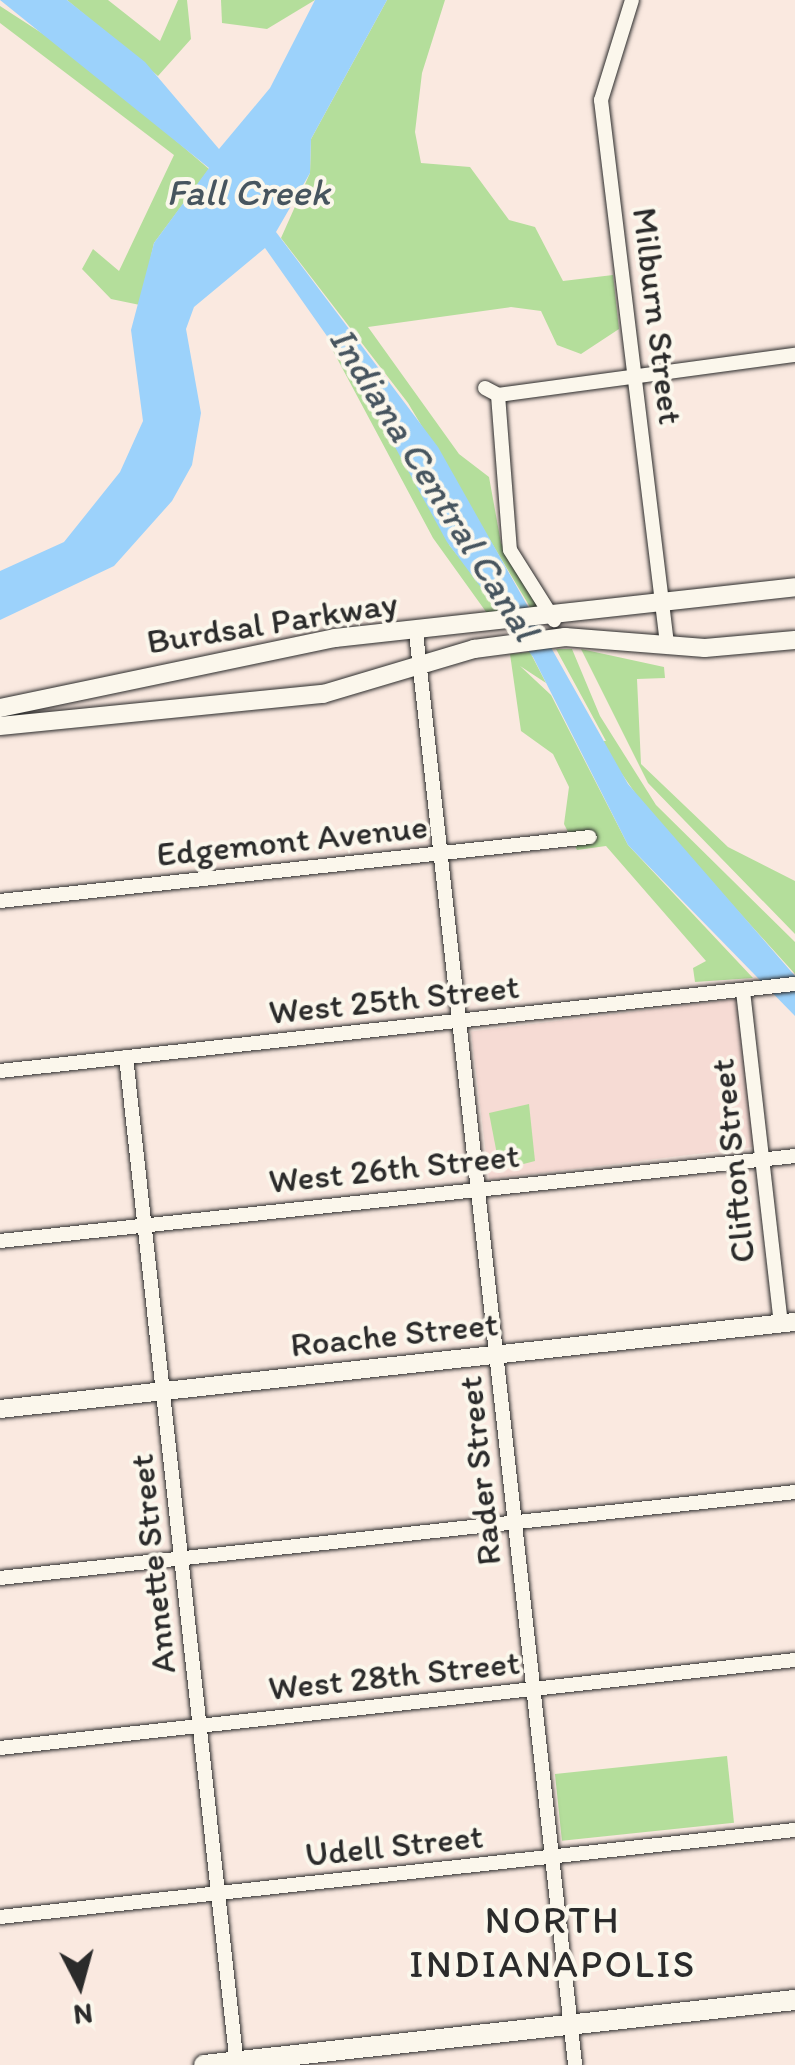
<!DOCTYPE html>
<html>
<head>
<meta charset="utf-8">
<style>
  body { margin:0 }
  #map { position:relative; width:795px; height:2065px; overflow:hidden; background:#fae9e0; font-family:Itim,sans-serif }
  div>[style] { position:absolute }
  .built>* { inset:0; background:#f6dbd4; transform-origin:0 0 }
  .green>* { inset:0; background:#b4de9b; transform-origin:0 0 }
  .water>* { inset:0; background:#9cd2fb }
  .roads { filter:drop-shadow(0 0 2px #2b2b2b) drop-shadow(0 0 2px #2b2b2b) }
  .minor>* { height:14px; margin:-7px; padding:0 7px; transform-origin:7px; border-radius:7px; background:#fbf7ec }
  .tertiary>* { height:18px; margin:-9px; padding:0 9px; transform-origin:9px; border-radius:9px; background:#fbf7ec }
  .secondary>* { height:20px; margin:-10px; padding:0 10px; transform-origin:10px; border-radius:10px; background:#fbf7ec }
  span { translate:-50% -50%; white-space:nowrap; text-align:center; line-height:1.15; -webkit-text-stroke:8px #fbf7ec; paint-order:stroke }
  .street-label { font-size:35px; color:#2b2b2b }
  .water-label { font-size:38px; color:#47555f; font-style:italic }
  .neighbourhood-label { font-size:38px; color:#2b2b2b; letter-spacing:2.5px }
  .north { position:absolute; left:30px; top:1935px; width:100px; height:100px; -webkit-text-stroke:8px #fbf7ec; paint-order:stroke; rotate:174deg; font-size:28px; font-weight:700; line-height:40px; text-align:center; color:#2b2b2b }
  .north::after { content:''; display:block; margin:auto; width:35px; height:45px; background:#2b2b2b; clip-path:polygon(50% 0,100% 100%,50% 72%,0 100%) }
</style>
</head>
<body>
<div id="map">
  <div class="built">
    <div style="left:736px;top:999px;width:149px;height:267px;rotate:83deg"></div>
  </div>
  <div class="green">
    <div style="clip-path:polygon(67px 0,108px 0,160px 41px,178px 0,187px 0,191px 39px,158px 76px)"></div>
    <div style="clip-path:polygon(221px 0,315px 0,267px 29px,222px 23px)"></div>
    <div style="clip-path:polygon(387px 0,445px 0,422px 73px,415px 132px,421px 163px,470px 167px,509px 220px,535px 227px,563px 281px,613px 275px,619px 329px,581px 354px,557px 345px,541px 311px,511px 307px,368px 327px,459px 454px,489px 477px,501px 543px,540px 607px,533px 612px,408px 403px,281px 238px,310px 173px,311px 139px)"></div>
    <div style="clip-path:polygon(0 6px,77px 56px,209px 169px,154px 243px,140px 305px,111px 299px,82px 269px,93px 249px,119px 271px,174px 155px,0 23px)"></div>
    <div style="clip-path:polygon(332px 349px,391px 434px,450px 546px,505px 615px,489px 616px,433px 538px)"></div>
    <div style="clip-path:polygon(556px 649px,572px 649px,600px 716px,656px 805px,795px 942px,795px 974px,649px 813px,599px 741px,606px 741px)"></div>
    <div style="clip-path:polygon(581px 649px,664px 667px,665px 678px,637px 679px,641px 764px,728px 847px,795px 881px,795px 934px,648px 783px)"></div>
    <div style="clip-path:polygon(530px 652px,546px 683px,520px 666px,551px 695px,628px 845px,753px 978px,695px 982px,693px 968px,706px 961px,606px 846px,577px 850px,564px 824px,569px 787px,553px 754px,521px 731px,510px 654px)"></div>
    <div style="clip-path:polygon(529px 1104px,535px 1161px,500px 1170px,489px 1113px)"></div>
    <div style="left:727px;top:1756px;width:67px;height:173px;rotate:84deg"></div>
  </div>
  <div class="water">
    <div style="clip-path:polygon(0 0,67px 0,145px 62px,219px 149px,270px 88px,315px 0,387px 0,311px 139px,310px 173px,276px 232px,438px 447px,628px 784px,795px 976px,795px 1016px,628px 845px,533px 657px,447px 542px,360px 383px,265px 248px,194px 307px,186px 329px,201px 413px,192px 465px,172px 501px,114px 566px,0 620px,0 571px,64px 542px,120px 472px,143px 421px,131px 330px,154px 243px,209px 168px)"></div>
  </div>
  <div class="roads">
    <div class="minor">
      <div style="left:632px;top:0;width:105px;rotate:107.2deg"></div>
      <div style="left:601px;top:100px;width:548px;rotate:83.08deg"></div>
      <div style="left:485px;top:388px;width:15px;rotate:28deg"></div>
      <div style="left:498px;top:395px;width:300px;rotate:-7.7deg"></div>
      <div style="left:498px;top:395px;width:155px;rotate:85.6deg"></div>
      <div style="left:510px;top:550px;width:83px;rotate:57.8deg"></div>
      <div style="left:416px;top:633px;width:1441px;rotate:83.66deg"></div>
      <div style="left:0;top:901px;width:593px;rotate:-6.19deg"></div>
      <div style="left:743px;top:991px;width:335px;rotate:83.5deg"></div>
      <div style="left:126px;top:1057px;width:1014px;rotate:83.72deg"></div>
      <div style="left:0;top:1071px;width:800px;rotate:-6.25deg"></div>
      <div style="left:0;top:1241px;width:800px;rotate:-6.1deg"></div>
      <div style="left:0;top:1578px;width:800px;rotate:-6.17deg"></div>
      <div style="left:0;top:1748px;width:800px;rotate:-6.32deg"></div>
      <div style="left:0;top:1917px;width:800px;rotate:-6.25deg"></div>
    </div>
    <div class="tertiary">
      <div style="left:0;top:708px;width:342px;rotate:-11.8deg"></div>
      <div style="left:335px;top:638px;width:463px;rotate:-6.3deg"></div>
      <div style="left:0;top:726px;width:325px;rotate:-5.7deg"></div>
      <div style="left:323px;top:694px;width:158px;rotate:-16.6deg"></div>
      <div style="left:474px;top:649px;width:92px;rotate:-7.5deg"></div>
      <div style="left:565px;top:637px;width:140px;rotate:4.5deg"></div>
      <div style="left:705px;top:648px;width:90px;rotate:-5.1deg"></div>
      <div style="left:0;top:1409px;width:800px;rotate:-6.25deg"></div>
    </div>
    <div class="secondary">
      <div style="left:204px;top:2065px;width:595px;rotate:-6.28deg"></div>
    </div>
  </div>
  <div class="street-label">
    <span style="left:658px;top:316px;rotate:83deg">Milburn Street</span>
    <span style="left:272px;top:622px;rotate:-9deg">Burdsal Parkway</span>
    <span style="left:292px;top:840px;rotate:-6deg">Edgemont Avenue</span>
    <span style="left:394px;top:999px;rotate:-6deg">West 25th Street</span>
    <span style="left:732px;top:1161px;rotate:-96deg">Clifton Street</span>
    <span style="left:394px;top:1168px;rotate:-6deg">West 26th Street</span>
    <span style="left:394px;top:1334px;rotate:-6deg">Roache Street</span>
    <span style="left:479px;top:1471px;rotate:-96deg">Rader Street</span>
    <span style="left:152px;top:1564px;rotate:-96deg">Annette Street</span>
    <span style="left:394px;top:1675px;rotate:-6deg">West 28th Street</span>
    <span style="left:394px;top:1845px;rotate:-6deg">Udell Street</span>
  </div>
  <div class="water-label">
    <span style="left:248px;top:193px">Fall Creek</span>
    <span style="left:434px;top:484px;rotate:58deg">Indiana Central Canal</span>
  </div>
  <div class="neighbourhood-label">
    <span style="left:553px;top:1943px">NORTH<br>INDIANAPOLIS</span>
  </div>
  <div class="north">N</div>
</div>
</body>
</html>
